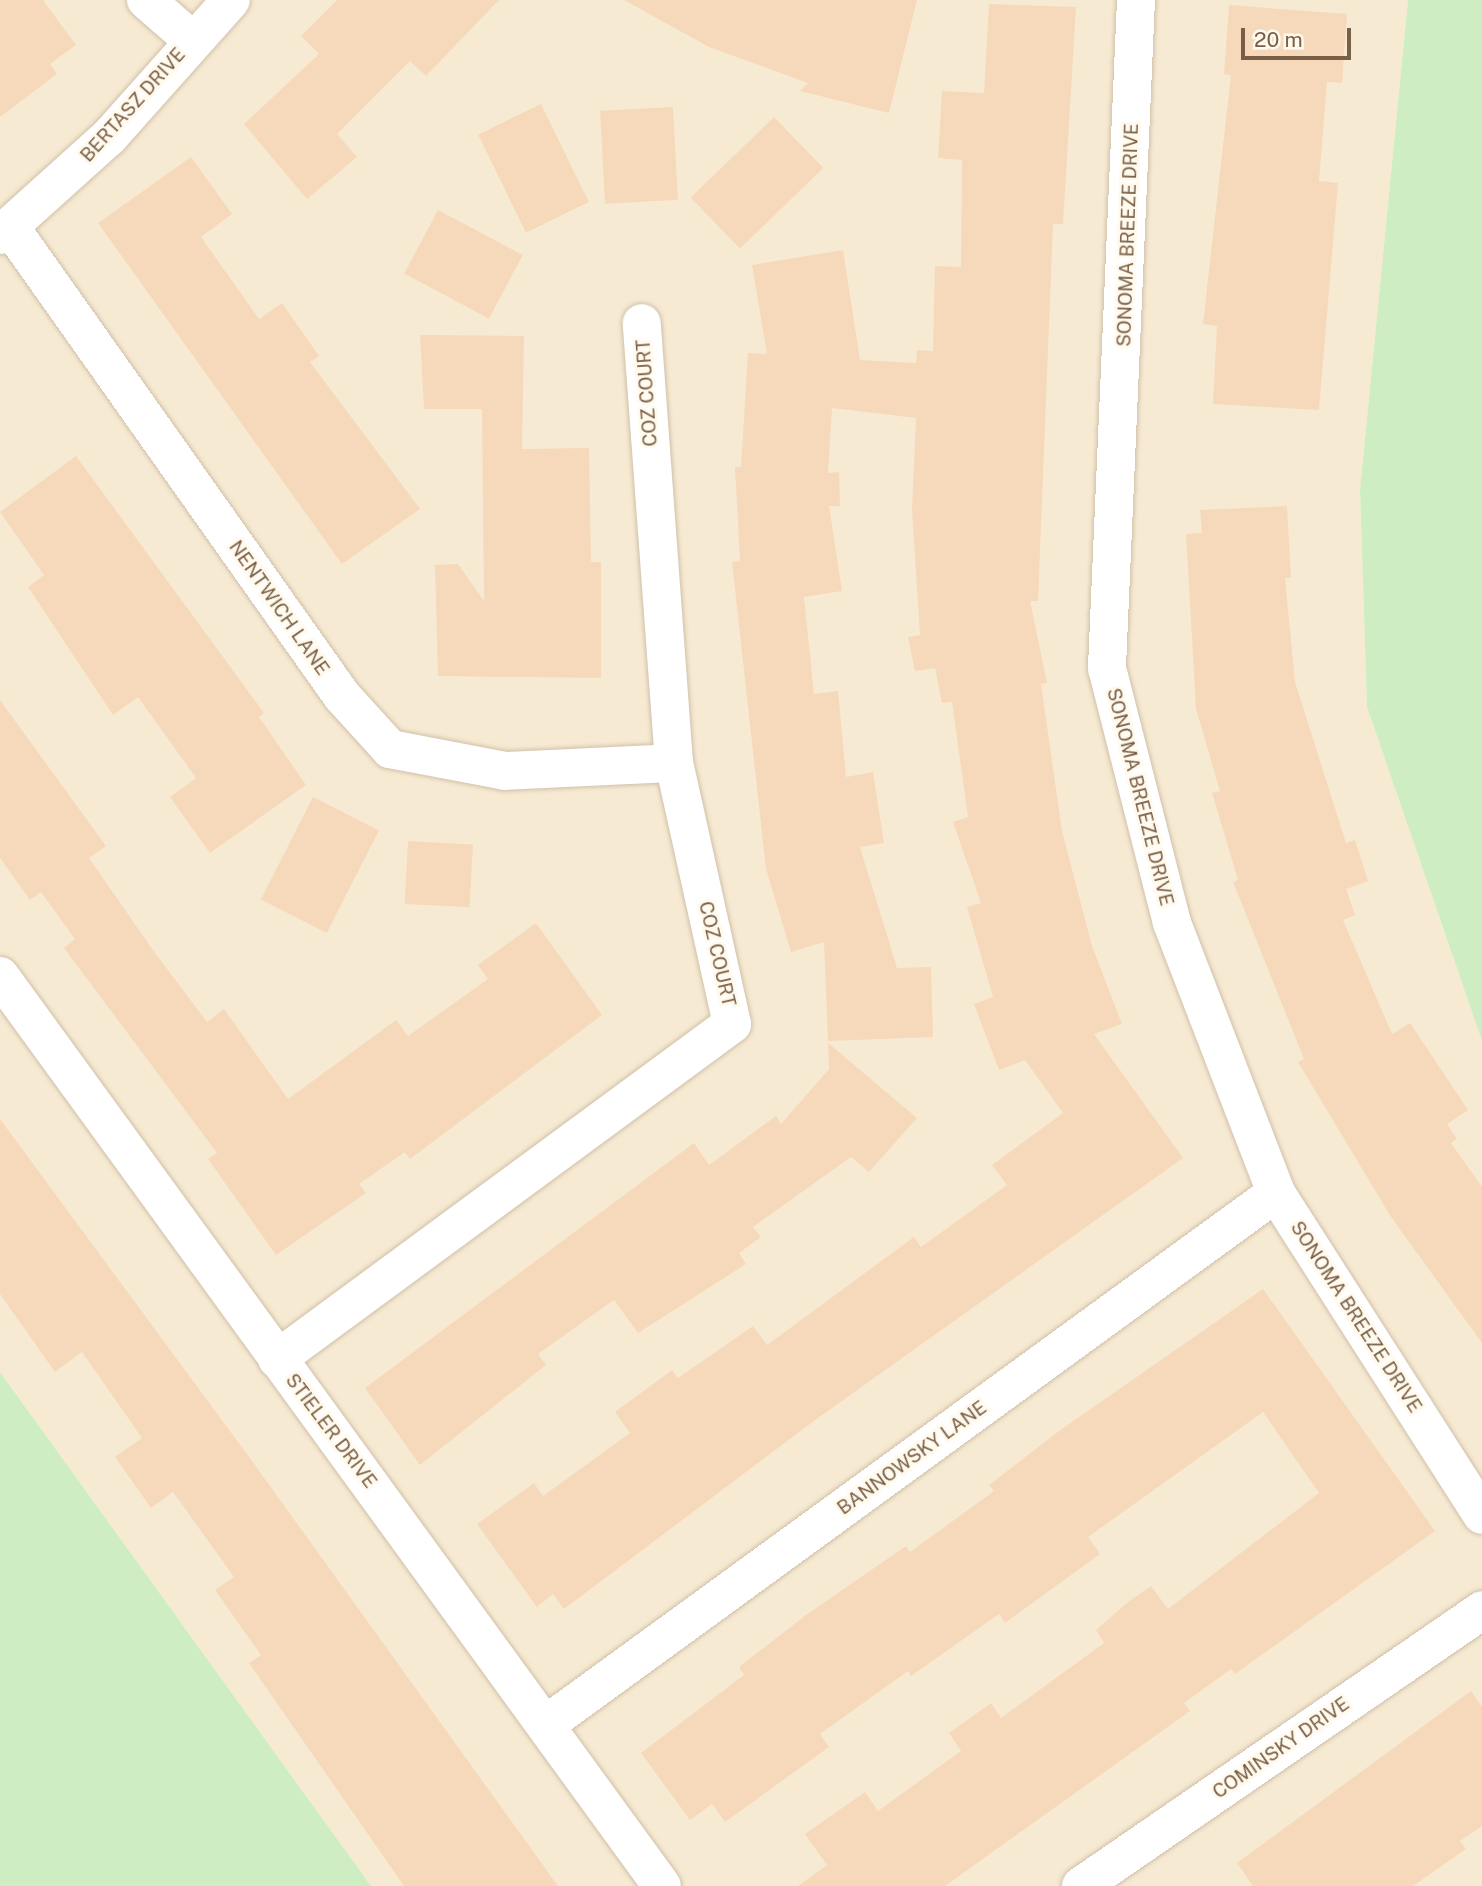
<!DOCTYPE html>
<html>
<head>
<meta charset="utf-8">
<style>
  body { margin:0 }
  #map { position:relative; width:1482px; height:1886px; overflow:hidden; background:#fef7e5; font-family:"Public Sans",sans-serif }
  div>[style] { position:absolute }
  .residential>* { inset:0; background:#f7ead3 }
  .green>* { inset:0; background:#ceedc2 }
  .building>* { inset:0; background:#f6d9ba; transform-origin:0 0 }
  .roads { filter:drop-shadow(0 0 2px #d1c0a9) drop-shadow(0 0 2px #d1c0a9) }
  .street>* { height:38px; margin:-19px; padding:0 19px; transform-origin:19px; border-radius:19px; background:#fff }
  span { translate:-50% -50%; white-space:nowrap; text-align:center; line-height:1.15; -webkit-text-stroke:6px #fffaed; paint-order:stroke }
  .street-label { font-size:19px; color:#7a5f47 }
  .scale { position:absolute; left:1241px; top:28px; width:110px; height:32px; box-sizing:border-box; border:4px solid #7a5f47; border-top:0; padding-left:9px; font-size:21px; line-height:24px; white-space:nowrap; color:#7a5f47; -webkit-text-stroke:5px #fffaed; paint-order:stroke }
</style>
</head>
<body>
<div id="map">
  <div class="residential">
    <div style="clip-path:polygon(0 0,1408px 0,1360px 490px,1367px 707px,1482px 1041px,1482px 1886px,371px 1886px,0 1372px)"></div>
  </div>
  <div class="green">
    <div style="clip-path:polygon(1408px 0,1482px 0,1482px 1041px,1367px 707px,1360px 490px)"></div>
    <div style="clip-path:polygon(0 1372px,371px 1886px,0 1886px)"></div>
  </div>
  <div class="building">
    <div style="clip-path:polygon(0 0,43px 0,76px 45px,50px 64px,57px 74px,0 117px)"></div>
    <div style="clip-path:polygon(337px 0,499px 0,426px 76px,410px 61px,337px 134px,357px 157px,307px 199px,244px 124px,319px 54px,301px 36px)"></div>
    <div style="clip-path:polygon(624px 0,917px 0,889px 113px,800px 91px,808px 83px,709px 47px)"></div>
    <div style="clip-path:polygon(989px 4px,1076px 7px,1063px 224px,1053px 224px,1038px 601px,1030px 601px,1047px 683px,1041px 684px,1062px 831px,1092px 946px,1122px 1024px,1094px 1034px,1183px 1158px,818px 1418px,564px 1609px,553px 1594px,537px 1607px,477px 1524px,534px 1483px,543px 1496px,630px 1433px,615px 1412px,672px 1370px,678px 1378px,753px 1326px,767px 1345px,914px 1237px,921px 1247px,1007px 1185px,992px 1165px,1063px 1113px,1025px 1060px,999px 1070px,974px 1004px,993px 997px,967px 907px,981px 903px,953px 822px,968px 817px,952px 702px,942px 703px,935px 668px,915px 671px,908px 637px,920px 635px,912px 510px,916px 418px,832px 408px,828px 473px,839px 472px,840px 506px,829px 506px,842px 591px,804px 597px,814px 694px,838px 691px,846px 777px,873px 772px,884px 843px,860px 847px,897px 968px,931px 967px,933px 1037px,828px 1041px,824px 942px,791px 952px,766px 869px,732px 562px,740px 561px,735px 467px,741px 467px,748px 353px,767px 354px,752px 265px,843px 250px,860px 360px,916px 363px,917px 350px,933px 351px,935px 266px,961px 267px,962px 160px,938px 158px,942px 91px,984px 93px)"></div>
    <div style="clip-path:polygon(1229px 5px,1347px 14px,1342px 83px,1327px 82px,1319px 181px,1338px 183px,1319px 410px,1213px 404px,1217px 326px,1203px 324px,1231px 75px,1224px 74px)"></div>
    <div style="left:541px;top:104px;width:109px;height:70px;rotate:64deg"></div>
    <div style="left:673px;top:107px;width:93px;height:73px;rotate:87deg"></div>
    <div style="left:774px;top:117px;width:71px;height:116px;rotate:46deg"></div>
    <div style="clip-path:polygon(191px 157px,232px 214px,201px 237px,259px 319px,282px 303px,319px 356px,310px 362px,420px 509px,342px 564px,98px 223px)"></div>
    <div style="left:438px;top:210px;width:96px;height:72px;rotate:28deg"></div>
    <div style="clip-path:polygon(420px 335px,524px 336px,522px 449px,589px 448px,591px 562px,601px 562px,601px 678px,438px 676px,435px 565px,458px 564px,484px 601px,482px 409px,424px 409px)"></div>
    <div style="clip-path:polygon(76px 456px,264px 713px,259px 717px,306px 785px,210px 853px,170px 797px,196px 778px,138px 697px,113px 715px,28px 587px,44px 575px,0 512px)"></div>
    <div style="clip-path:polygon(1287px 506px,1291px 578px,1285px 578px,1295px 682px,1346px 843px,1355px 840px,1368px 881px,1346px 889px,1355px 915px,1343px 920px,1392px 1034px,1410px 1023px,1468px 1110px,1447px 1124px,1457px 1139px,1451px 1143px,1482px 1187px,1482px 1343px,1391px 1217px,1298px 1062px,1304px 1059px,1233px 882px,1238px 880px,1212px 793px,1220px 791px,1196px 709px,1186px 534px,1202px 533px,1200px 510px)"></div>
    <div style="clip-path:polygon(0 700px,106px 846px,89px 858px,155px 953px,207px 1022px,224px 1009px,288px 1099px,396px 1020px,408px 1036px,488px 979px,478px 965px,536px 923px,602px 1015px,410px 1159px,405px 1152px,359px 1184px,366px 1193px,276px 1255px,208px 1159px,217px 1153px,64px 948px,75px 939px,41px 892px,30px 900px,0 858px)"></div>
    <div style="left:313px;top:797px;width:74px;height:115px;rotate:27deg"></div>
    <div style="left:408px;top:841px;width:65px;height:63px;rotate:3deg"></div>
    <div style="clip-path:polygon(828px 1043px,917px 1118px,869px 1172px,851px 1157px,753px 1227px,761px 1237px,739px 1253px,746px 1264px,638px 1333px,614px 1300px,538px 1354px,546px 1365px,420px 1465px,365px 1388px,694px 1143px,709px 1165px,776px 1116px,781px 1124px,829px 1069px)"></div>
    <div style="clip-path:polygon(0 1119px,252px 1461px,558px 1886px,404px 1886px,249px 1663px,261px 1655px,215px 1590px,234px 1577px,173px 1492px,151px 1508px,115px 1457px,142px 1438px,82px 1352px,55px 1372px,0 1294px)"></div>
    <div style="clip-path:polygon(1263px 1289px,1435px 1531px,1235px 1674px,1231px 1669px,1184px 1703px,1190px 1711px,945px 1886px,798px 1886px,827px 1865px,805px 1834px,865px 1792px,878px 1811px,961px 1751px,949px 1733px,991px 1703px,1001px 1718px,1104px 1643px,1096px 1630px,1128px 1602px,1151px 1586px,1168px 1609px,1319px 1493px,1263px 1412px,1088px 1537px,1100px 1554px,1005px 1623px,999px 1614px,911px 1676px,908px 1671px,820px 1734px,829px 1747px,725px 1822px,712px 1804px,690px 1820px,641px 1753px,744px 1675px,739px 1667px,806px 1615px,906px 1546px,910px 1552px,994px 1491px,989px 1485px,1059px 1431px)"></div>
    <div style="clip-path:polygon(1471px 1691px,1482px 1707px,1482px 1826px,1460px 1841px,1466px 1849px,1413px 1886px,1253px 1886px,1237px 1863px)"></div>
  </div>
  <div class="roads">
    <div class="street">
      <div style="left:146px;top:0;width:61px;rotate:41deg"></div>
      <div style="left:1136px;top:0;width:669px;rotate:92.49deg"></div>
      <div style="left:1107px;top:668px;width:263px;rotate:75.7deg"></div>
      <div style="left:1172px;top:923px;width:289px;rotate:68.9deg"></div>
      <div style="left:1276px;top:1193px;width:382px;rotate:57.4deg"></div>
      <div style="left:10px;top:227px;width:575px;rotate:54.71deg"></div>
      <div style="left:342px;top:696px;width:72px;rotate:47.8deg"></div>
      <div style="left:390px;top:749px;width:117px;rotate:10.8deg"></div>
      <div style="left:505px;top:771px;width:169px;rotate:-2.7deg"></div>
      <div style="left:0;top:235px;width:147px;rotate:-42deg"></div>
      <div style="left:109px;top:137px;width:183px;rotate:-48.3deg"></div>
      <div style="left:0;top:976px;width:1125px;rotate:53.97deg"></div>
      <div style="left:277px;top:1359px;width:565px;rotate:-36.36deg"></div>
      <div style="left:732px;top:1024px;width:267px;rotate:-102.5deg"></div>
      <div style="left:674px;top:763px;width:441px;rotate:-94.2deg"></div>
      <div style="left:548px;top:1723px;width:900px;rotate:-36.06deg"></div>
      <div style="left:1081px;top:1886px;width:487px;rotate:-34.5deg"></div>
    </div>
  </div>
  <div class="street-label">
    <span style="left:133px;top:105px;rotate:-48deg">BERTASZ DRIVE</span>
    <span style="left:1128px;top:235px;rotate:-88deg">SONOMA BREEZE DRIVE</span>
    <span style="left:647px;top:393px;rotate:-94deg">COZ COURT</span>
    <span style="left:279px;top:608px;rotate:55deg">NENTWICH LANE</span>
    <span style="left:1140px;top:797px;rotate:76deg">SONOMA BREEZE DRIVE</span>
    <span style="left:717px;top:954px;rotate:77deg">COZ COURT</span>
    <span style="left:1356px;top:1317px;rotate:57deg">SONOMA BREEZE DRIVE</span>
    <span style="left:331px;top:1431px;rotate:53deg">STIELER DRIVE</span>
    <span style="left:912px;top:1458px;rotate:-36deg">BANNOWSKY LANE</span>
    <span style="left:1281px;top:1748px;rotate:-35deg">COMINSKY DRIVE</span>
  </div>
  <div class="scale">20 m</div>
</div>
</body>
</html>
